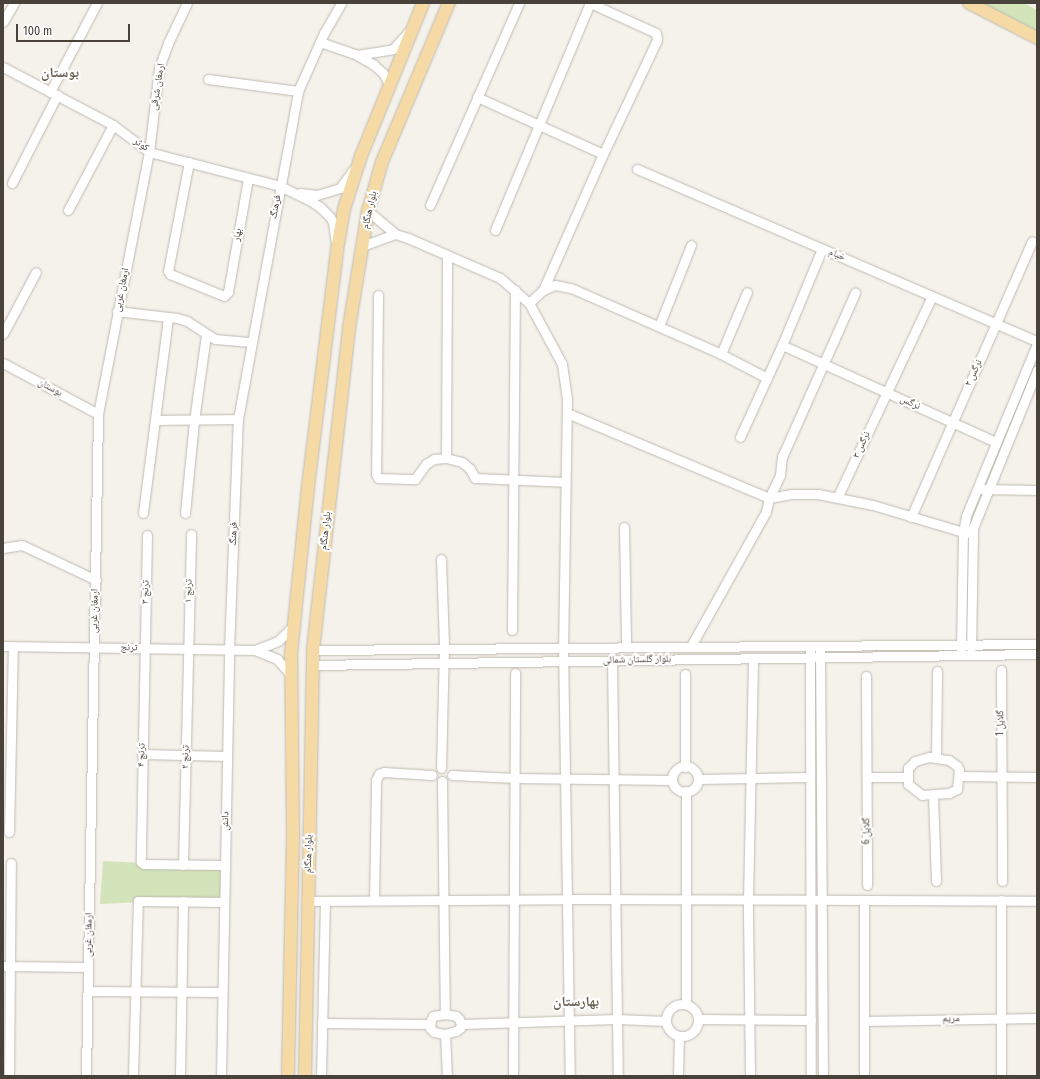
<!DOCTYPE html>
<html>
<head>
<meta charset="utf-8">
<style>
  body { margin:0 }
  #map { position:relative; width:1040px; height:1079px; overflow:hidden; background:#f5f2ec; font-family:"Fira Sans Condensed","Noto Naskh Arabic",sans-serif }
  div>[style] { position:absolute }
  .green>* { inset:0; background:#d3e4ba }
  .roads { filter:drop-shadow(0 0 1px #bfb9b0) drop-shadow(0 0 1px #bfb9b0) }
  .minor>* { height:9px; margin:-4.5px; padding:0 4.5px; transform-origin:4.5px; border-radius:4.5px; background:#fff }
  .minor>.ring { margin:-4.5px; padding:0; box-sizing:content-box; background:none; border:9px solid #fff; border-radius:50% }
  .major>* { height:12px; margin:-6px; padding:0 6px; transform-origin:6px; border-radius:6px; background:#f5daa5 }
  span { translate:-50% -50%; white-space:nowrap; text-align:center; line-height:1.15; -webkit-text-stroke:4px #fff; paint-order:stroke }
  .street-label { font-size:10px; color:#49423a }
  .district-label { font-size:14px; color:#6a6053; font-weight:700 }
  .frame { position:absolute; inset:0; border:4px solid #49423a; pointer-events:none }
  .scale { position:absolute; left:16px; top:24px; width:114px; height:18px; box-sizing:border-box; border:2px solid #49423a; border-top:0; padding-left:5px; font-size:12px; line-height:14px; white-space:nowrap; color:#49423a; -webkit-text-stroke:3px #fff; paint-order:stroke }
</style>
</head>
<body>
<div id="map">
  <div class="green">
    <div style="clip-path:polygon(978px 3px,1024px 3px,1037px 10px,1037px 34px)"></div>
    <div style="clip-path:polygon(103px 861px,223px 867px,224px 898px,100px 904px)"></div>
  </div>
  <div class="roads">
    <div class="minor">
      <div style="left:3px;top:22px;width:22px;rotate:-60deg"></div>
      <div style="left:320px;top:42px;width:39px;rotate:19deg"></div>
      <div style="left:357px;top:55px;width:20px;rotate:30deg"></div>
      <div style="left:374px;top:65px;width:12px;rotate:42deg"></div>
      <div style="left:383px;top:73px;width:13px;rotate:61deg"></div>
      <div style="left:357px;top:55px;width:36px;rotate:-9deg"></div>
      <div style="left:393px;top:49px;width:24px;rotate:-48deg"></div>
      <div style="left:3px;top:67px;width:124px;rotate:27.8deg"></div>
      <div style="left:113px;top:125px;width:45px;rotate:36.9deg"></div>
      <div style="left:149px;top:152px;width:135px;rotate:14.5deg"></div>
      <div style="left:280px;top:186px;width:34px;rotate:26deg"></div>
      <div style="left:311px;top:201px;width:11px;rotate:34deg"></div>
      <div style="left:320px;top:207px;width:14px;rotate:45deg"></div>
      <div style="left:330px;top:217px;width:6px;rotate:59deg"></div>
      <div style="left:333px;top:222px;width:21px;rotate:82deg"></div>
      <div style="left:208px;top:79px;width:91px;rotate:7.6deg"></div>
      <div style="left:50px;top:92px;width:101px;rotate:-62.2deg"></div>
      <div style="left:477px;top:97px;width:138px;rotate:24.3deg"></div>
      <div style="left:189px;top:162px;width:111px;rotate:100.9deg"></div>
      <div style="left:168px;top:271px;width:4px;rotate:56deg"></div>
      <div style="left:170px;top:274px;width:58px;rotate:22.2deg"></div>
      <div style="left:224px;top:296px;width:6px;rotate:-45deg"></div>
      <div style="left:228px;top:292px;width:116px;rotate:-80deg"></div>
      <div style="left:637px;top:169px;width:435px;rotate:23.3deg"></div>
      <div style="left:12px;top:183px;width:99px;rotate:-62.9deg"></div>
      <div style="left:300px;top:193px;width:17px;rotate:7deg"></div>
      <div style="left:317px;top:195px;width:24px;rotate:-17deg"></div>
      <div style="left:340px;top:188px;width:22px;rotate:-54deg"></div>
      <div style="left:430px;top:205px;width:221px;rotate:-66.2deg"></div>
      <div style="left:68px;top:210px;width:96px;rotate:-62.1deg"></div>
      <div style="left:368px;top:211px;width:35px;rotate:40deg"></div>
      <div style="left:395px;top:234px;width:14px;rotate:17deg"></div>
      <div style="left:408px;top:238px;width:100px;rotate:23.5deg"></div>
      <div style="left:500px;top:278px;width:38px;rotate:41deg"></div>
      <div style="left:529px;top:303px;width:69px;rotate:61.6deg"></div>
      <div style="left:562px;top:364px;width:34px;rotate:82deg"></div>
      <div style="left:567px;top:398px;width:248px;rotate:90.9deg"></div>
      <div style="left:563px;top:646px;width:430px;rotate:89.1deg"></div>
      <div style="left:495px;top:230px;width:246px;rotate:-67.3deg"></div>
      <div style="left:590px;top:3px;width:72px;rotate:24.4deg"></div>
      <div style="left:656px;top:33px;width:7px;rotate:82deg"></div>
      <div style="left:657px;top:40px;width:126px;rotate:115.3deg"></div>
      <div style="left:603px;top:154px;width:149px;rotate:113.8deg"></div>
      <div style="left:362px;top:246px;width:35px;rotate:-20deg"></div>
      <div style="left:378px;top:295px;width:179px;rotate:90.6deg"></div>
      <div style="left:376px;top:474px;width:4px;rotate:63deg"></div>
      <div style="left:378px;top:478px;width:37px;rotate:2deg"></div>
      <div style="left:415px;top:479px;width:19px;rotate:-54deg"></div>
      <div style="left:426px;top:464px;width:9px;rotate:-32deg"></div>
      <div style="left:434px;top:459px;width:12px;rotate:-5deg"></div>
      <div style="left:446px;top:458px;width:16px;rotate:14deg"></div>
      <div style="left:462px;top:462px;width:11px;rotate:41deg"></div>
      <div style="left:470px;top:469px;width:10px;rotate:61deg"></div>
      <div style="left:475px;top:478px;width:90px;rotate:2.5deg"></div>
      <div style="left:529px;top:303px;width:19px;rotate:-43deg"></div>
      <div style="left:543px;top:290px;width:13px;rotate:-23deg"></div>
      <div style="left:555px;top:285px;width:16px;rotate:11deg"></div>
      <div style="left:571px;top:288px;width:164px;rotate:23.7deg"></div>
      <div style="left:721px;top:354px;width:52px;rotate:27.6deg"></div>
      <div style="left:117px;top:311px;width:60px;rotate:6.7deg"></div>
      <div style="left:177px;top:318px;width:10px;rotate:17deg"></div>
      <div style="left:187px;top:321px;width:33px;rotate:33deg"></div>
      <div style="left:215px;top:339px;width:36px;rotate:5deg"></div>
      <div style="left:659px;top:326px;width:87px;rotate:-68.4deg"></div>
      <div style="left:3px;top:334px;width:70px;rotate:-62deg"></div>
      <div style="left:782px;top:345px;width:235px;rotate:24.4deg"></div>
      <div style="left:721px;top:354px;width:67px;rotate:-67.2deg"></div>
      <div style="left:3px;top:363px;width:108px;rotate:28.2deg"></div>
      <div style="left:567px;top:413px;width:219px;rotate:22.8deg"></div>
      <div style="left:769px;top:498px;width:23px;rotate:-10deg"></div>
      <div style="left:792px;top:494px;width:26px"></div>
      <div style="left:818px;top:494px;width:56px;rotate:11.3deg"></div>
      <div style="left:873px;top:505px;width:94px;rotate:16.7deg"></div>
      <div style="left:963px;top:532px;width:9px;rotate:6deg"></div>
      <div style="left:155px;top:420px;width:83px;rotate:-0.7deg"></div>
      <div style="left:740px;top:437px;width:101px;rotate:-65.5deg"></div>
      <div style="left:782px;top:345px;width:104px;rotate:-67.4deg"></div>
      <div style="left:446px;top:458px;width:203px;rotate:-89.7deg"></div>
      <div style="left:982px;top:489px;width:55px;rotate:1deg"></div>
      <div style="left:837px;top:498px;width:223px;rotate:-64.8deg"></div>
      <div style="left:143px;top:513px;width:197px;rotate:-82.7deg"></div>
      <div style="left:185px;top:513px;width:92px;rotate:-84.4deg"></div>
      <div style="left:194px;top:421px;width:87px;rotate:-82.1deg"></div>
      <div style="left:911px;top:517px;width:301px;rotate:-66.3deg"></div>
      <div style="left:624px;top:527px;width:120px;rotate:89deg"></div>
      <div style="left:147px;top:535px;width:327px;rotate:91.1deg"></div>
      <div style="left:141px;top:862px;width:4px;rotate:34deg"></div>
      <div style="left:144px;top:864px;width:81px;rotate:0.7deg"></div>
      <div style="left:3px;top:548px;width:19px;rotate:-9deg"></div>
      <div style="left:22px;top:545px;width:82px;rotate:25.3deg"></div>
      <div style="left:441px;top:559px;width:88px;rotate:88deg"></div>
      <div style="left:444px;top:647px;width:121px;rotate:91.4deg"></div>
      <div style="left:512px;top:630px;width:340px;rotate:-89.5deg"></div>
      <div style="left:3px;top:646px;width:252px;rotate:0.9deg"></div>
      <div style="left:255px;top:650px;width:25px;rotate:-21deg"></div>
      <div style="left:278px;top:641px;width:21px;rotate:-45deg"></div>
      <div style="left:691px;top:646px;width:154px;rotate:-60.8deg"></div>
      <div style="left:766px;top:512px;width:14px;rotate:-78deg"></div>
      <div style="left:769px;top:498px;width:25px;rotate:-64deg"></div>
      <div style="left:780px;top:475px;width:18px;rotate:-84deg"></div>
      <div style="left:782px;top:457px;width:180px;rotate:-66deg"></div>
      <div style="left:971px;top:648px;width:120px;rotate:-89deg"></div>
      <div style="left:973px;top:528px;width:170px;rotate:-67.9deg"></div>
      <div style="left:961px;top:649px;width:117px;rotate:-89deg"></div>
      <div style="left:963px;top:532px;width:16px;rotate:-79deg"></div>
      <div style="left:966px;top:516px;width:186px;rotate:-67.6deg"></div>
      <div style="left:255px;top:650px;width:24px;rotate:22deg"></div>
      <div style="left:277px;top:659px;width:20px;rotate:49deg"></div>
      <div style="left:313px;top:650px;width:724px;rotate:-0.47deg"></div>
      <div style="left:810px;top:651px;width:425px;rotate:89.9deg"></div>
      <div style="left:820px;top:651px;width:425px;rotate:89.6deg"></div>
      <div style="left:612px;top:660px;width:416px;rotate:89.2deg"></div>
      <div style="left:313px;top:665px;width:724px;rotate:-0.87deg"></div>
      <div style="left:1001px;top:670px;width:211px;rotate:89.7deg"></div>
      <div style="left:866px;top:676px;width:209px;rotate:89.7deg"></div>
      <div style="left:142px;top:754px;width:85px;rotate:1.3deg"></div>
      <div style="left:929px;top:757px;width:20px;rotate:9deg"></div>
      <div style="left:949px;top:760px;width:10px;rotate:37deg"></div>
      <div style="left:957px;top:766px;width:4px;rotate:63deg"></div>
      <div style="left:959px;top:770px;width:19px;rotate:96deg"></div>
      <div style="left:957px;top:789px;width:9px;rotate:153deg"></div>
      <div style="left:949px;top:793px;width:27px;rotate:176deg"></div>
      <div style="left:922px;top:795px;width:18px;rotate:-142deg"></div>
      <div style="left:908px;top:784px;width:16px;rotate:-90deg"></div>
      <div style="left:908px;top:768px;width:10px;rotate:-45deg"></div>
      <div style="left:915px;top:761px;width:15px;rotate:-16deg"></div>
      <div style="left:936px;top:757px;width:86px;rotate:-89.3deg"></div>
      <div class="ring" style="left:672px;top:766px;width:17px;height:17px"></div>
      <div style="left:685px;top:767px;width:93px;rotate:-90deg"></div>
      <div style="left:452px;top:775px;width:63px;rotate:2.7deg"></div>
      <div style="left:515px;top:778px;width:157px;rotate:0.7deg"></div>
      <div style="left:959px;top:776px;width:78px;rotate:0.7deg"></div>
      <div style="left:867px;top:777px;width:40px"></div>
      <div style="left:699px;top:779px;width:111px;rotate:-1deg"></div>
      <div style="left:442px;top:781px;width:233px;rotate:89.3deg"></div>
      <div style="left:686px;top:791px;width:213px;rotate:90deg"></div>
      <div style="left:933px;top:795px;width:86px;rotate:88deg"></div>
      <div style="left:9px;top:832px;width:185px;rotate:-88.8deg"></div>
      <div style="left:183px;top:865px;width:331px;rotate:-88.6deg"></div>
      <div style="left:374px;top:900px;width:120px;rotate:-89deg"></div>
      <div style="left:376px;top:780px;width:7px;rotate:-63deg"></div>
      <div style="left:379px;top:774px;width:5px;rotate:-22deg"></div>
      <div style="left:384px;top:772px;width:48px;rotate:3.6deg"></div>
      <div style="left:864px;top:900px;width:176px;rotate:90deg"></div>
      <div style="left:309px;top:901px;width:259px;rotate:-0.4deg"></div>
      <div style="left:568px;top:899px;width:469px;rotate:0.2deg"></div>
      <div style="left:3px;top:966px;width:85px;rotate:0.7deg"></div>
      <div style="left:88px;top:991px;width:134px;rotate:0.4deg"></div>
      <div class="ring" style="left:666px;top:1004px;width:23px;height:23px"></div>
      <div style="left:445px;top:1014px;width:11px;rotate:10deg"></div>
      <div style="left:456px;top:1016px;width:4px;rotate:45deg"></div>
      <div style="left:459px;top:1019px;width:5px;rotate:68deg"></div>
      <div style="left:461px;top:1024px;width:4px;rotate:104deg"></div>
      <div style="left:460px;top:1028px;width:5px;rotate:143deg"></div>
      <div style="left:456px;top:1031px;width:11px;rotate:165deg"></div>
      <div style="left:445px;top:1034px;width:11px;rotate:-170deg"></div>
      <div style="left:434px;top:1032px;width:6px;rotate:-135deg"></div>
      <div style="left:430px;top:1028px;width:8px;rotate:-83deg"></div>
      <div style="left:431px;top:1020px;width:4px;rotate:-63deg"></div>
      <div style="left:433px;top:1016px;width:12px;rotate:-9deg"></div>
      <div style="left:698px;top:1019px;width:113px;rotate:0.5deg"></div>
      <div style="left:864px;top:1021px;width:173px;rotate:-1deg"></div>
      <div style="left:322px;top:1023px;width:107px;rotate:0.5deg"></div>
      <div style="left:461px;top:1024px;width:156px;rotate:-1.8deg"></div>
      <div style="left:617px;top:1019px;width:49px;rotate:2.3deg"></div>
      <div style="left:445px;top:1034px;width:42px;rotate:87.3deg"></div>
      <div style="left:9px;top:1076px;width:213px;rotate:-89.5deg"></div>
      <div style="left:86px;top:1076px;width:662px;rotate:-88.96deg"></div>
      <div style="left:98px;top:414px;width:267px;rotate:-79deg"></div>
      <div style="left:149px;top:152px;width:85px;rotate:-83.2deg"></div>
      <div style="left:159px;top:68px;width:27px;rotate:-70deg"></div>
      <div style="left:168px;top:43px;width:44px;rotate:-64.6deg"></div>
      <div style="left:133px;top:1076px;width:175px;rotate:-88.4deg"></div>
      <div style="left:138px;top:901px;width:86px;rotate:0.7deg"></div>
      <div style="left:180px;top:1076px;width:175px;rotate:-89deg"></div>
      <div style="left:221px;top:1076px;width:426px;rotate:-88.9deg"></div>
      <div style="left:229px;top:650px;width:231px;rotate:-87.8deg"></div>
      <div style="left:238px;top:419px;width:333px;rotate:-79.6deg"></div>
      <div style="left:298px;top:91px;width:64px;rotate:-65.9deg"></div>
      <div style="left:324px;top:33px;width:34px;rotate:-60deg"></div>
      <div style="left:321px;top:1076px;width:175px;rotate:-88.7deg"></div>
      <div style="left:513px;top:1076px;width:403px;rotate:-89.7deg"></div>
      <div style="left:678px;top:1076px;width:40px;rotate:-88.6deg"></div>
      <div style="left:750px;top:1076px;width:176px;rotate:-90.7deg"></div>
      <div style="left:748px;top:900px;width:242px;rotate:-88.8deg"></div>
      <div style="left:1001px;top:1076px;width:176px;rotate:-90deg"></div>
    </div>
    <div class="major">
      <div style="left:969px;top:3px;width:76px;rotate:27.2deg"></div>
      <div style="left:288px;top:1076px;width:244px;rotate:-88.8deg"></div>
      <div style="left:293px;top:832px;width:178px;rotate:-90.6deg"></div>
      <div style="left:291px;top:654px;width:168px;rotate:-84.2deg"></div>
      <div style="left:308px;top:487px;width:239px;rotate:-83deg"></div>
      <div style="left:337px;top:250px;width:42px;rotate:-80.3deg"></div>
      <div style="left:344px;top:209px;width:56px;rotate:-72.2deg"></div>
      <div style="left:361px;top:156px;width:165px;rotate:-67.9deg"></div>
      <div style="left:305px;top:1076px;width:426px;rotate:-88.9deg"></div>
      <div style="left:313px;top:650px;width:324px;rotate:-83.6deg"></div>
      <div style="left:349px;top:328px;width:119px;rotate:-80.8deg"></div>
      <div style="left:368px;top:211px;width:51px;rotate:-74.1deg"></div>
      <div style="left:382px;top:162px;width:173px;rotate:-67.2deg"></div>
    </div>
  </div>
  <div class="street-label">
    <span style="left:158px;top:87px;rotate:-81deg">ارمغان شرقی</span>
    <span style="left:141px;top:145px;rotate:34deg">کوثر</span>
    <span style="left:276px;top:207px;rotate:-79deg">فرهنگ</span>
    <span style="left:370px;top:210px;rotate:-77deg">بلوار هنگام</span>
    <span style="left:238px;top:235px;rotate:-80deg">بهار</span>
    <span style="left:837px;top:255px;rotate:23deg">خیام</span>
    <span style="left:122px;top:290px;rotate:-79deg">ارمغان غربی</span>
    <span style="left:974px;top:373px;rotate:-66deg">نرگس ۲</span>
    <span style="left:50px;top:388px;rotate:28deg">بوستان</span>
    <span style="left:910px;top:403px;rotate:24deg">نرگس</span>
    <span style="left:862px;top:445px;rotate:-65deg">نرگس ۳</span>
    <span style="left:326px;top:531px;rotate:-84deg">بلوار هنگام</span>
    <span style="left:234px;top:534px;rotate:-88deg">فرهنگ</span>
    <span style="left:189px;top:591px;rotate:-89deg">ترنج ۱</span>
    <span style="left:146px;top:592px;rotate:-89deg">ترنج ۳</span>
    <span style="left:95px;top:611px;rotate:-89deg">ارمغان غربی</span>
    <span style="left:129px;top:648px;rotate:1deg">ترنج</span>
    <span style="left:637px;top:660px;rotate:-1deg">بلوار گلستان شمالی</span>
    <span style="left:1001px;top:723px;rotate:-90deg">گلایل 1</span>
    <span style="left:142px;top:755px;rotate:-89deg">ترنج ۴</span>
    <span style="left:186px;top:757px;rotate:-89deg">ترنج ۲</span>
    <span style="left:226px;top:821px;rotate:-89deg">دانش</span>
    <span style="left:867px;top:831px;rotate:-90deg">گلایل 6</span>
    <span style="left:309px;top:854px;rotate:-89deg">بلوار هنگام</span>
    <span style="left:89px;top:935px;rotate:-89deg">ارمغان غربی</span>
    <span style="left:951px;top:1019px;rotate:-1deg">مریم</span>
  </div>
  <div class="district-label">
    <span style="left:60px;top:73px">بوستان</span>
    <span style="left:576px;top:1002px">بهارستان</span>
  </div>
  <div class="frame"></div>
  <div class="scale">100 m</div>
</div>
</body>
</html>
